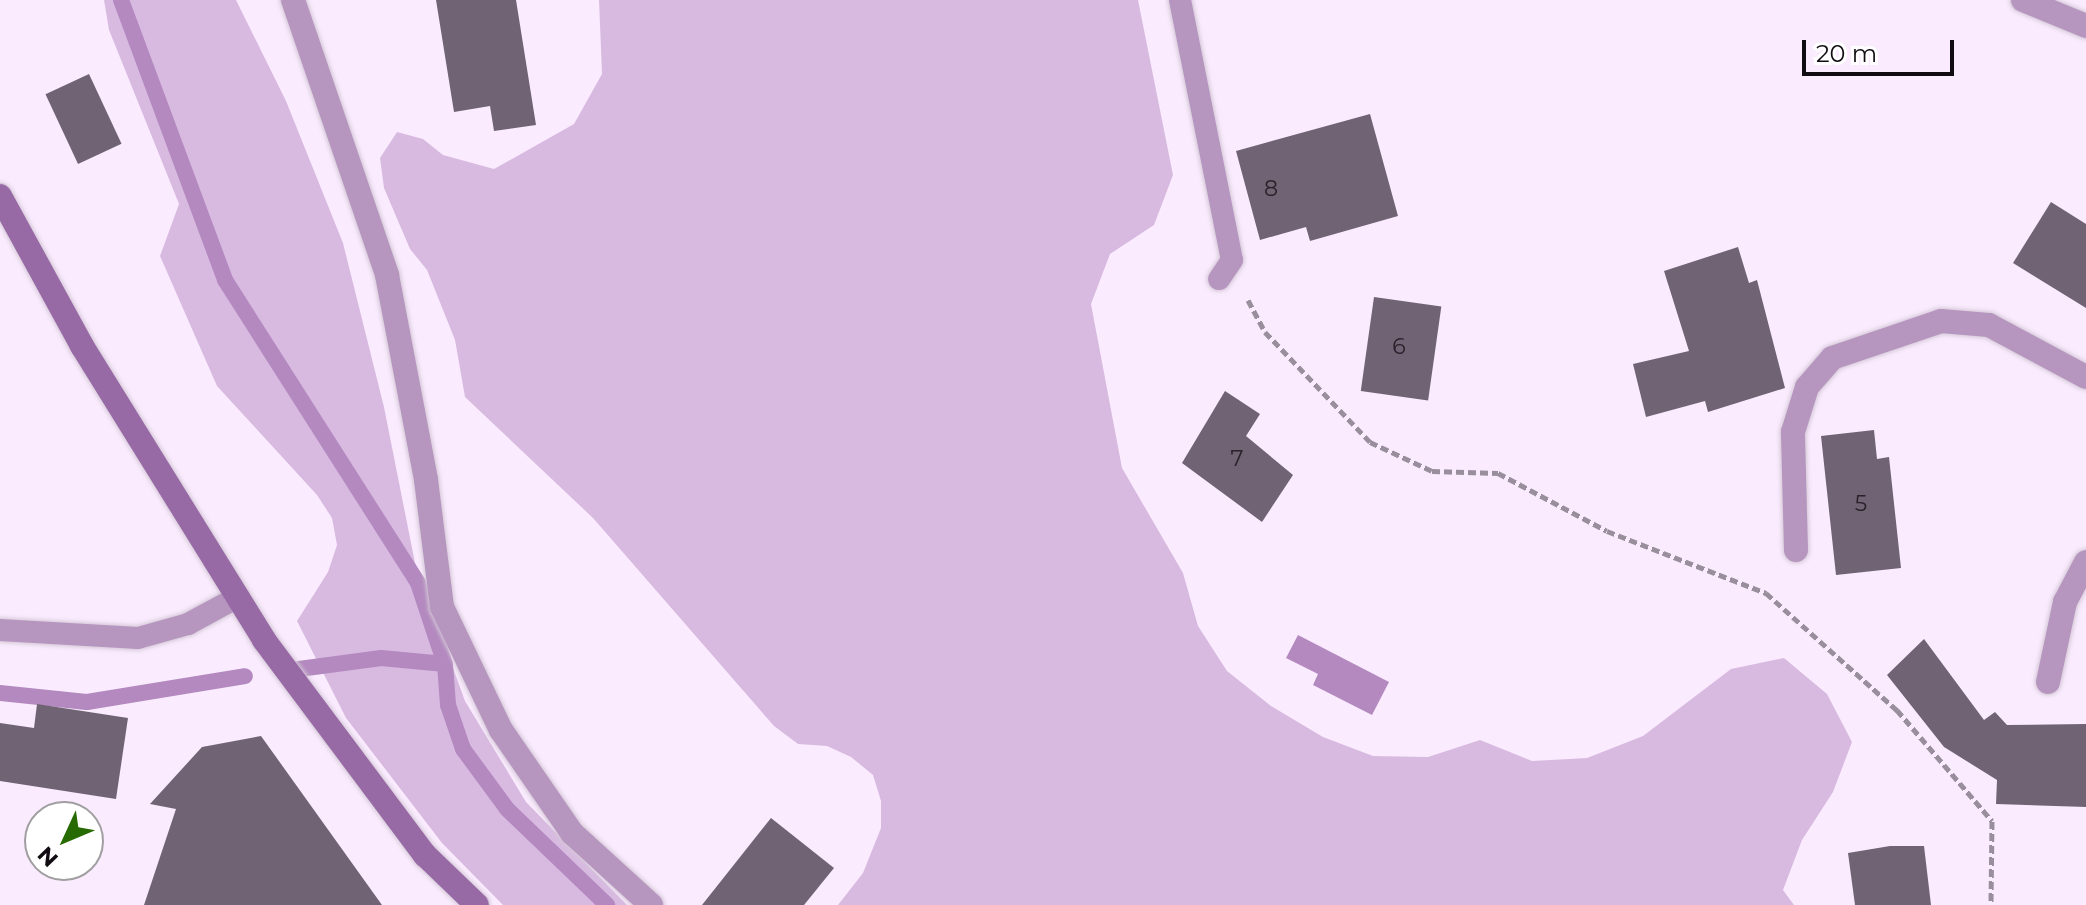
<!DOCTYPE html>
<html>
<head>
<meta charset="utf-8">
<style>
  body { margin:0 }
  #map { position:relative; width:2086px; height:905px; overflow:hidden; background:#faecfe; font-family:Montserrat,sans-serif }
  div>[style] { position:absolute }
  .green>* { inset:0; background:#d8bae1 }
  .water>* { inset:0; background:#b389bf }
  .stream>* { height:16px; margin:-8px; padding:0 8px; transform-origin:8px; border-radius:8px; background:#b389bf }
  .building>* { inset:0; background:#706474; transform-origin:0 0 }
  .path>* { height:5px; margin-top:-2.5px; transform-origin:0; background:repeating-linear-gradient(90deg,#998f9c 0 8px,transparent 0 12px) }
  .roads { filter:drop-shadow(0 0 2px #d5c8d8) drop-shadow(0 0 2px #d5c8d8) }
  .lane>* { height:22px; margin:-11px; padding:0 11px; transform-origin:11px; border-radius:11px; background:#b696bf }
  .street>* { height:24px; margin:-12px; padding:0 12px; transform-origin:12px; border-radius:12px; background:#b696bf }
  .secondary>* { height:24px; margin:-12px; padding:0 12px; transform-origin:12px; border-radius:12px; background:#9769a5 }
  span { translate:-50% -50%; white-space:nowrap; text-align:center; line-height:1.15; -webkit-text-stroke:6px #fff; paint-order:stroke }
  .number-label { font-size:22px; color:#29222a }
  .number-label span { -webkit-text-stroke-width:0 }
  .north { position:absolute; left:24px; top:801px; width:80px; height:80px; box-sizing:border-box; background:#fff; border:2px solid #a09ea0; border-radius:50%; rotate:226deg; font-size:22px; font-weight:700; line-height:32px; text-align:center; color:#110c12 }
  .north::after { content:''; display:block; margin:auto; width:28px; height:36px; background:#266a01; clip-path:polygon(50% 0,100% 100%,50% 72%,0 100%) }
  .scale { position:absolute; left:1802px; top:40px; width:152px; height:36px; box-sizing:border-box; border:4px solid #110c12; border-top:0; padding-left:10px; font-size:24px; line-height:28px; white-space:nowrap; color:#110c12; -webkit-text-stroke:6px #fff; paint-order:stroke }
</style>
</head>
<body>
<div id="map">
  <div class="green">
    <div style="clip-path:polygon(104px 0,236px 0,286px 101px,343px 243px,384px 407px,415px 563px,465px 701px,526px 802px,627px 905px,503px 905px,442px 843px,346px 718px,297px 621px,328px 572px,337px 545px,332px 518px,317px 495px,217px 386px,160px 256px,179px 204px,109px 30px)"></div>
    <div style="clip-path:polygon(599px 0,1138px 0,1173px 175px,1154px 225px,1110px 254px,1091px 304px,1122px 468px,1183px 573px,1198px 626px,1227px 671px,1271px 706px,1323px 737px,1373px 756px,1428px 757px,1480px 740px,1532px 761px,1587px 758px,1643px 736px,1731px 669px,1784px 658px,1827px 694px,1852px 742px,1833px 792px,1802px 840px,1783px 890px,1794px 905px,838px 905px,863px 873px,881px 828px,881px 801px,873px 775px,851px 757px,827px 746px,798px 744px,774px 726px,593px 518px,465px 397px,455px 340px,427px 270px,410px 249px,384px 188px,380px 158px,397px 132px,423px 139px,443px 155px,494px 169px,574px 124px,602px 74px)"></div>
  </div>
  <div class="water">
    <div style="clip-path:polygon(1298px 635px,1389px 682px,1372px 715px,1313px 685px,1318px 674px,1286px 658px)"></div>
  </div>
  <div class="stream">
    <div style="left:121px;top:0;width:299px;rotate:69.6deg"></div>
    <div style="left:225px;top:280px;width:359px;rotate:57.5deg"></div>
    <div style="left:418px;top:583px;width:85px;rotate:71.6deg"></div>
    <div style="left:445px;top:664px;width:41px;rotate:85.8deg"></div>
    <div style="left:448px;top:705px;width:46px;rotate:71.2deg"></div>
    <div style="left:463px;top:749px;width:74px;rotate:53.7deg"></div>
    <div style="left:507px;top:809px;width:139px;rotate:43.8deg"></div>
    <div style="left:299px;top:669px;width:83px;rotate:-7.6deg"></div>
    <div style="left:381px;top:658px;width:64px;rotate:5.4deg"></div>
    <div style="left:0;top:693px;width:87px;rotate:5.9deg"></div>
    <div style="left:87px;top:702px;width:160px;rotate:-9.3deg"></div>
  </div>
  <div class="building">
    <div style="clip-path:polygon(436px 0,516px 0,536px 125px,494px 131px,490px 106px,454px 112px)"></div>
    <div style="left:89px;top:74px;width:77px;height:48px;rotate:65deg"></div>
    <div style="clip-path:polygon(1370px 114px,1398px 216px,1310px 241px,1306px 227px,1260px 240px,1236px 151px)"></div>
    <div style="clip-path:polygon(2051px 202px,2086px 224px,2086px 308px,2013px 263px)"></div>
    <div style="clip-path:polygon(1738px 247px,1749px 283px,1757px 280px,1785px 388px,1708px 412px,1705px 401px,1646px 417px,1633px 364px,1689px 351px,1664px 271px)"></div>
    <div style="left:1374px;top:297px;width:68px;height:95px;rotate:8deg"></div>
    <div style="clip-path:polygon(1225px 391px,1260px 414px,1246px 436px,1293px 475px,1262px 522px,1182px 463px)"></div>
    <div style="clip-path:polygon(1874px 430px,1877px 459px,1889px 457px,1901px 568px,1836px 575px,1821px 436px)"></div>
    <div style="clip-path:polygon(1924px 639px,1984px 720px,1995px 712px,2007px 725px,2086px 724px,2086px 807px,1996px 804px,1997px 780px,1944px 747px,1887px 675px)"></div>
    <div style="clip-path:polygon(37px 704px,128px 718px,116px 799px,0 781px,0 723px,34px 728px)"></div>
    <div style="clip-path:polygon(261px 736px,382px 905px,144px 905px,176px 809px,150px 804px,202px 747px)"></div>
    <div style="clip-path:polygon(771px 818px,834px 868px,804px 905px,702px 905px)"></div>
    <div style="clip-path:polygon(1890px 846px,1924px 846px,1931px 905px,1855px 905px,1848px 853px)"></div>
  </div>
  <div class="path">
    <div style="left:1248px;top:300px;width:36px;rotate:62deg"></div>
    <div style="left:1265px;top:332px;width:152px;rotate:46.3deg"></div>
    <div style="left:1370px;top:442px;width:68px;rotate:25.1deg"></div>
    <div style="left:1432px;top:471px;width:66px;rotate:1.7deg"></div>
    <div style="left:1498px;top:473px;width:123px;rotate:28deg"></div>
    <div style="left:1607px;top:531px;width:171px;rotate:21.3deg"></div>
    <div style="left:1766px;top:593px;width:176px;rotate:41.8deg"></div>
    <div style="left:1897px;top:710px;width:146px;rotate:49.4deg"></div>
    <div style="left:1992px;top:821px;width:84px;rotate:90.7deg"></div>
  </div>
  <div class="roads">
    <div class="lane">
      <div style="left:1180px;top:0;width:265px;rotate:78.7deg"></div>
      <div style="left:1232px;top:260px;width:23px;rotate:124deg"></div>
      <div style="left:0;top:630px;width:138px;rotate:3.3deg"></div>
      <div style="left:138px;top:638px;width:52px;rotate:-15.6deg"></div>
      <div style="left:188px;top:624px;width:57px;rotate:-28.4deg"></div>
    </div>
    <div class="street">
      <div style="left:293px;top:0;width:291px;rotate:71.1deg"></div>
      <div style="left:387px;top:275px;width:209px;rotate:79.2deg"></div>
      <div style="left:426px;top:480px;width:128px;rotate:82.8deg"></div>
      <div style="left:442px;top:607px;width:136px;rotate:64.4deg"></div>
      <div style="left:501px;top:730px;width:125px;rotate:55.4deg"></div>
      <div style="left:572px;top:833px;width:107px;rotate:42.3deg"></div>
      <div style="left:2023px;top:0;width:68px;rotate:22.4deg"></div>
      <div style="left:1796px;top:550px;width:118px;rotate:-91.5deg"></div>
      <div style="left:1793px;top:432px;width:47px;rotate:-72.7deg"></div>
      <div style="left:1807px;top:387px;width:38px;rotate:-49deg"></div>
      <div style="left:1832px;top:358px;width:115px;rotate:-18.7deg"></div>
      <div style="left:1941px;top:321px;width:48px;rotate:4.8deg"></div>
      <div style="left:1989px;top:325px;width:110px;rotate:28.2deg"></div>
      <div style="left:2048px;top:682px;width:82px;rotate:-78deg"></div>
      <div style="left:2065px;top:602px;width:45px;rotate:-62.3deg"></div>
    </div>
    <div class="secondary">
      <div style="left:0;top:196px;width:171px;rotate:61.3deg"></div>
      <div style="left:82px;top:346px;width:346px;rotate:58.2deg"></div>
      <div style="left:264px;top:640px;width:269px;rotate:53.2deg"></div>
      <div style="left:425px;top:855px;width:72px;rotate:43.9deg"></div>
    </div>
  </div>
  <div class="number-label">
    <span style="left:1271px;top:189px">8</span>
    <span style="left:1399px;top:347px">6</span>
    <span style="left:1237px;top:459px">7</span>
    <span style="left:1861px;top:504px">5</span>
  </div>
  <div class="north">N</div>
  <div class="scale">20 m</div>
</div>
</body>
</html>
